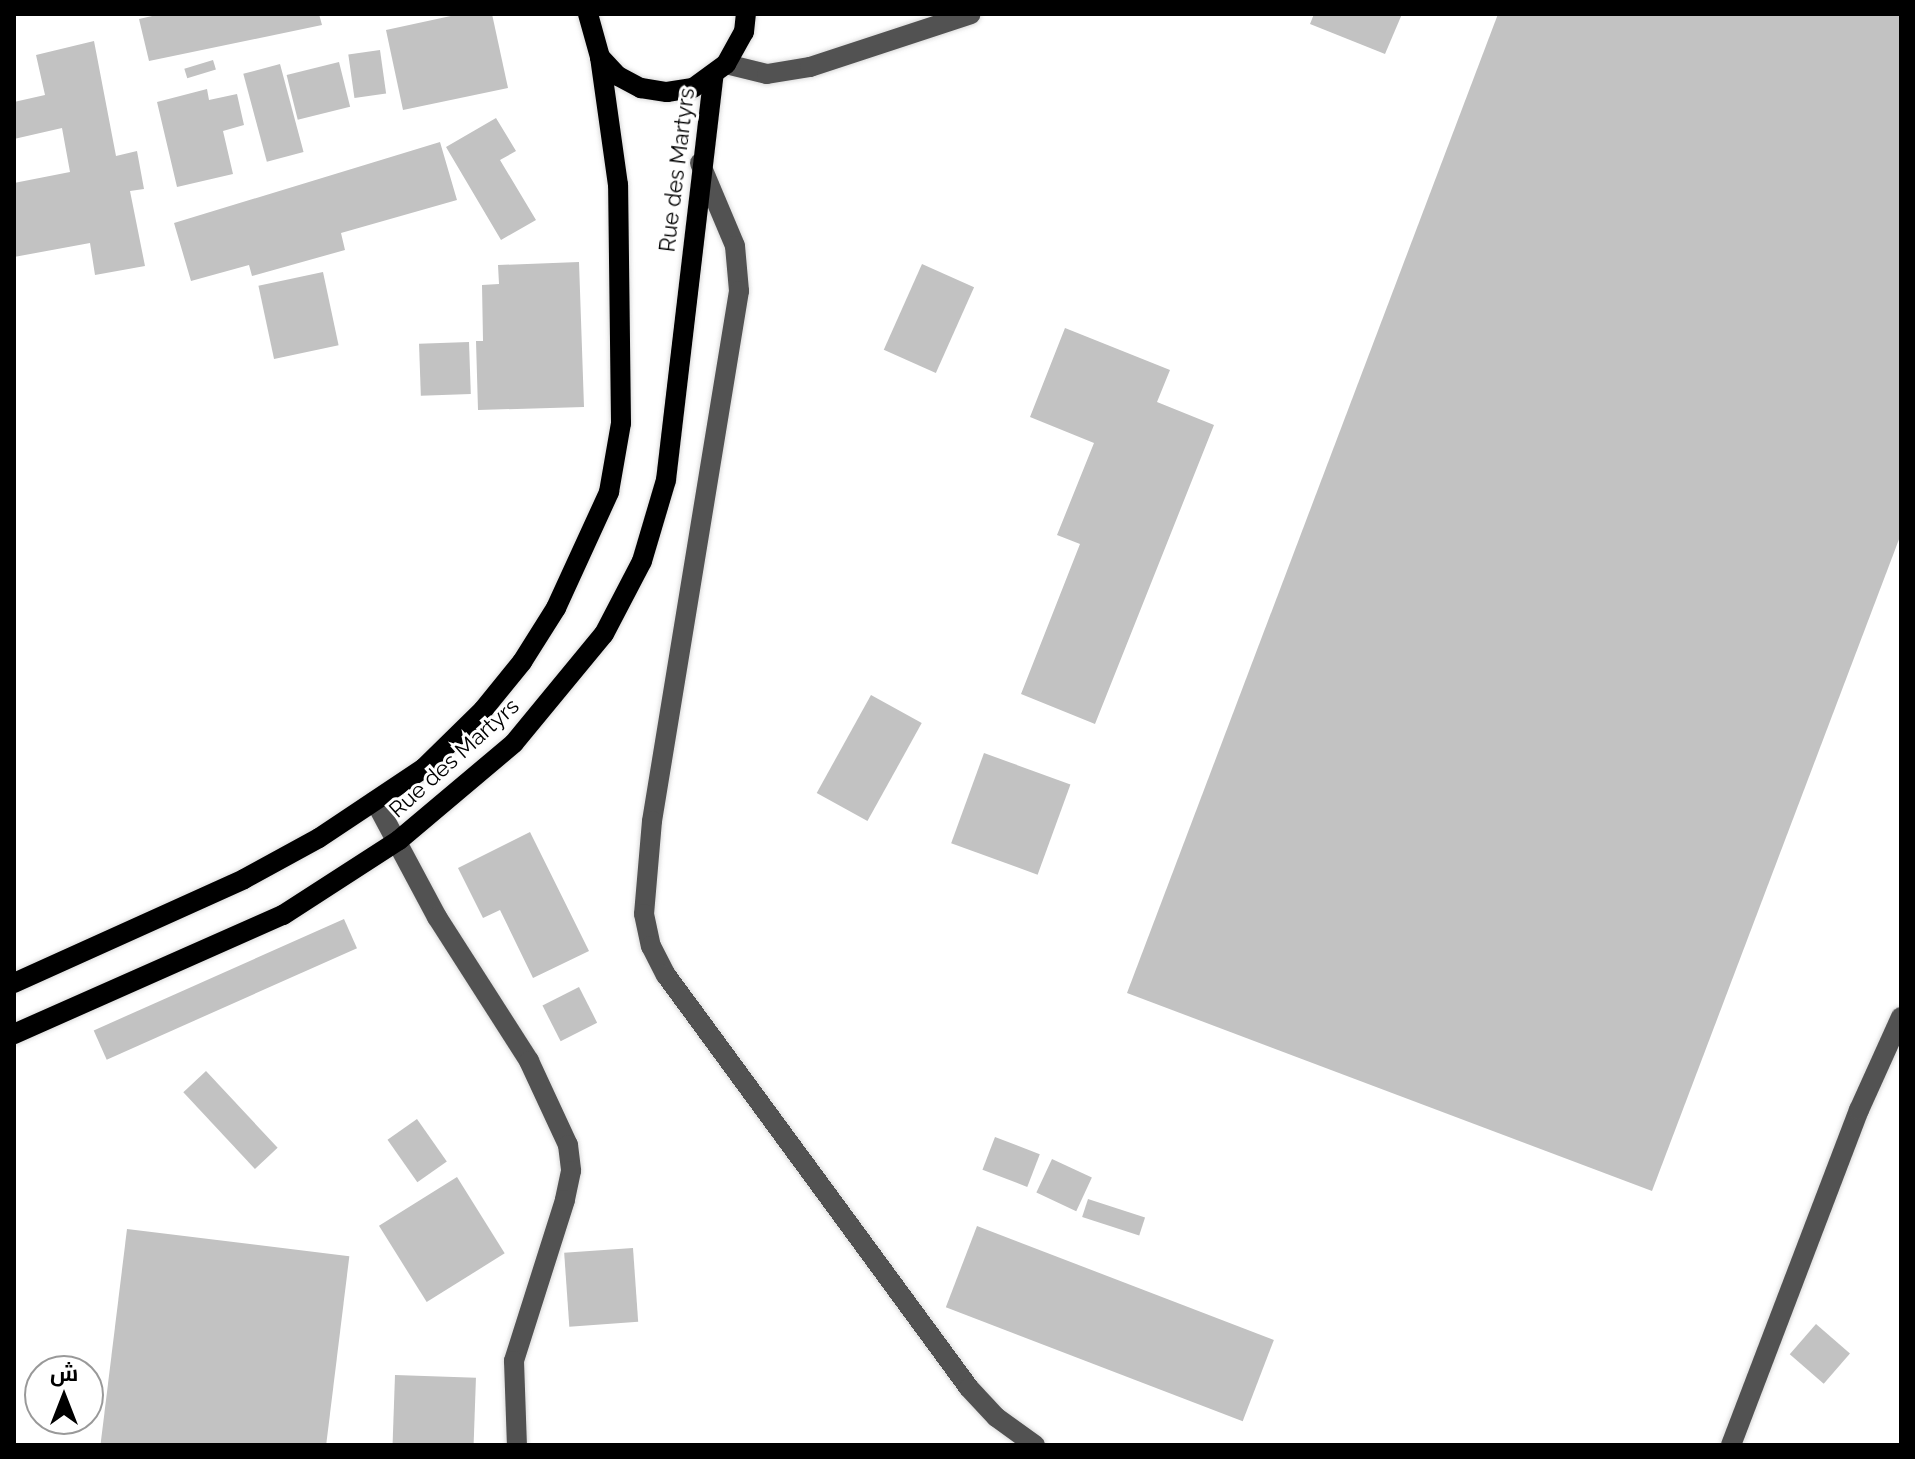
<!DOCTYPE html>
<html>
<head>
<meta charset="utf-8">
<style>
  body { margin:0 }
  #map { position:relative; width:1915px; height:1459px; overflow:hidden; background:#fff; font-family:Raleway,Cairo,sans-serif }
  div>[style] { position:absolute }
  .building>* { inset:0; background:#c2c2c2; transform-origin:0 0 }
  .roads { filter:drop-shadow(0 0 2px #dbdbdb) drop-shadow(0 0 2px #dbdbdb) }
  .minor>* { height:20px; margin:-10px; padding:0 10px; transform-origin:10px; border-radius:10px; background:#525252 }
  .major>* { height:20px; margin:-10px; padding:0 10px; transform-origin:10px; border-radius:10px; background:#000 }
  span { translate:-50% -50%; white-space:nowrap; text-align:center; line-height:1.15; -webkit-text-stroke:6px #fff; paint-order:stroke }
  .street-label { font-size:22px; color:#000 }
  .frame { position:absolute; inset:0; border:16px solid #000; pointer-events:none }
  .north { position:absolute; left:24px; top:1355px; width:80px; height:80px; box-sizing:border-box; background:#fff; border:2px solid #999; border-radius:50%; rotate:0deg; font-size:22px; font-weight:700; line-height:32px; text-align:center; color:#000 }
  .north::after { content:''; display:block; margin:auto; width:28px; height:36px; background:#000; clip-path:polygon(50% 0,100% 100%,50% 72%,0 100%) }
</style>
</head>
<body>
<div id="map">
  <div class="building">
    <div style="clip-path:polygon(161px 14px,319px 14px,322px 25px,149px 61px,139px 19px)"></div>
    <div style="clip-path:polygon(460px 14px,492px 14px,508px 88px,403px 110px,386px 30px)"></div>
    <div style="clip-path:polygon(1314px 14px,1402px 14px,1385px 54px,1310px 24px)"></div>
    <div style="clip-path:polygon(1498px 14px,1901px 14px,1901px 534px,1652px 1191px,1127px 993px)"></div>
    <div style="clip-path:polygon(94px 41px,116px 156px,137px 151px,144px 189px,130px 191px,145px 266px,95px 275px,90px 243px,14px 257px,14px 183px,70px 172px,62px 128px,14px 139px,14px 102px,45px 95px,36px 55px)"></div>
    <div style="left:380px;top:50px;width:44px;height:32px;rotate:82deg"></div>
    <div style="left:213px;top:60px;width:10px;height:30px;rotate:73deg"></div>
    <div style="left:339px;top:62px;width:46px;height:54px;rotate:76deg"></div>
    <div style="left:280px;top:64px;width:91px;height:38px;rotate:75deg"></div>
    <div style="clip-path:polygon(207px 89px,209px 100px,237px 94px,244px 125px,223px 131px,233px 174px,177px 187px,157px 102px)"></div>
    <div style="clip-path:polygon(496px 118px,516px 151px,500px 160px,536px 220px,501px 240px,446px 147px)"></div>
    <div style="clip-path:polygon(440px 142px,457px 200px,341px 233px,345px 250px,252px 276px,249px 265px,191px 281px,174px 223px)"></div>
    <div style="clip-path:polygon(579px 262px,584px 407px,478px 410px,476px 341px,483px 341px,482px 285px,499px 284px,498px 265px)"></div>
    <div style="left:922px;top:264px;width:57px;height:94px;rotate:24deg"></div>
    <div style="left:323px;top:272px;width:75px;height:66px;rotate:78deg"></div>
    <div style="clip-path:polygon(1065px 328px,1170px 370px,1157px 402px,1214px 425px,1095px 724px,1021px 694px,1080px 544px,1057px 535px,1094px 443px,1030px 417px)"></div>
    <div style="left:469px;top:342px;width:52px;height:50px;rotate:88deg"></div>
    <div style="left:871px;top:695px;width:58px;height:112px;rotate:29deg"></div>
    <div style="left:984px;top:753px;width:92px;height:96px;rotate:20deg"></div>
    <div style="clip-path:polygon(530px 832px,589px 951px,533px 978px,500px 910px,483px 918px,458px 868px)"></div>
    <div style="left:344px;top:919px;width:32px;height:274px;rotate:66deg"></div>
    <div style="left:579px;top:987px;width:40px;height:41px;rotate:63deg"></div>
    <div style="left:206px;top:1071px;width:105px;height:31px;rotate:47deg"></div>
    <div style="left:417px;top:1119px;width:52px;height:36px;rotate:55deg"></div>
    <div style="left:995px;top:1137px;width:48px;height:35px;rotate:21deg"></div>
    <div style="left:1052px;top:1159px;width:44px;height:37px;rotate:25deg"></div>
    <div style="left:457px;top:1177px;width:90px;height:92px;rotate:58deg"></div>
    <div style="left:1088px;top:1199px;width:60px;height:19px;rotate:18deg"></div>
    <div style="left:977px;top:1226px;width:318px;height:87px;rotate:21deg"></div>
    <div style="left:127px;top:1229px;width:224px;height:218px;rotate:7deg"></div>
    <div style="left:633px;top:1248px;width:74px;height:69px;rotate:86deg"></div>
    <div style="left:1816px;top:1324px;width:45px;height:40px;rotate:41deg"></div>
    <div style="left:395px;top:1375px;width:81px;height:70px;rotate:2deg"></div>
  </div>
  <div class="roads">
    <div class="minor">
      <div style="left:726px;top:64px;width:42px;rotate:13.7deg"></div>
      <div style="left:767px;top:74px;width:44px;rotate:-9.2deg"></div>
      <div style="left:810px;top:67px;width:169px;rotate:-18.2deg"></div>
      <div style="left:700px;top:163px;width:90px;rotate:67.1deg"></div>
      <div style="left:735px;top:246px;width:45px;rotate:84.9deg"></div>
      <div style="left:739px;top:291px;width:537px;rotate:99.32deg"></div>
      <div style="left:652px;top:821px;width:93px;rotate:94.9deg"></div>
      <div style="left:644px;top:914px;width:33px;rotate:78deg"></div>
      <div style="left:651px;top:946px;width:33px;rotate:63deg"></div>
      <div style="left:666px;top:975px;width:512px;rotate:53.73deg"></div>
      <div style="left:969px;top:1388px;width:40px;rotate:47deg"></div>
      <div style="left:996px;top:1417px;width:48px;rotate:35.7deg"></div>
      <div style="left:375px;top:801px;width:132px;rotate:61.9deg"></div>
      <div style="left:437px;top:917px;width:171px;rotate:57.4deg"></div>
      <div style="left:529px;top:1061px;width:93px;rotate:65.1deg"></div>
      <div style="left:568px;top:1145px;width:26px;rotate:83deg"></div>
      <div style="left:571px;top:1171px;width:30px;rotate:102deg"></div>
      <div style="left:565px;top:1200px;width:169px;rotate:107.6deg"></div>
      <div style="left:514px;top:1361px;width:84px;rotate:88deg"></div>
      <div style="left:1731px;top:1445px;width:359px;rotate:-69.1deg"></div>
      <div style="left:1859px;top:1110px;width:102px;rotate:-65.7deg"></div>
    </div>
    <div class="major">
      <div style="left:588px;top:14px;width:45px;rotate:74.4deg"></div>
      <div style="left:600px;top:57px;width:26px;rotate:47deg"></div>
      <div style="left:618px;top:76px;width:26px;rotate:28deg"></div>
      <div style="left:641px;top:88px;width:26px;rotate:9deg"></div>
      <div style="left:667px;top:92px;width:26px;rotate:-9deg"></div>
      <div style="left:693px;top:88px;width:41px;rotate:-36deg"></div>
      <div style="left:726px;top:64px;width:37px;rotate:-61deg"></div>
      <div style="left:744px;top:32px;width:18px;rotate:-84deg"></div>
      <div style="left:14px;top:983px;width:252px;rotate:-24.3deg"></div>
      <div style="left:244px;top:879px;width:85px;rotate:-28.7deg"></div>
      <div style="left:319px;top:838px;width:126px;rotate:-33.7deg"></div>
      <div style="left:424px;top:768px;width:83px;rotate:-44.5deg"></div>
      <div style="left:483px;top:710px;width:62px;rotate:-50.9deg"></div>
      <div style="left:522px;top:662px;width:64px;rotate:-57.8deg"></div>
      <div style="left:556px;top:608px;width:128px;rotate:-65.4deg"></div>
      <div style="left:609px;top:492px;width:70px;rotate:-80.1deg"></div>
      <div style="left:621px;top:423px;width:238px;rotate:-90.7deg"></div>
      <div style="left:618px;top:185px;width:129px;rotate:-98deg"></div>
      <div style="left:14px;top:1034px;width:294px;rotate:-23.9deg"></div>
      <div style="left:283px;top:915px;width:138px;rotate:-32.9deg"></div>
      <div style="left:399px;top:840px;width:150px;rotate:-40.1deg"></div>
      <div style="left:514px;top:743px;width:141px;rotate:-50.5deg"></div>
      <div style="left:604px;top:634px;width:82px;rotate:-62.5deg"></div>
      <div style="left:642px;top:561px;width:84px;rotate:-73.5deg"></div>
      <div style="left:666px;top:480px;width:406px;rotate:-83.3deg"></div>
    </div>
  </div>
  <div class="street-label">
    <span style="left:677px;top:170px;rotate:-83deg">Rue des Martyrs</span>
    <span style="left:454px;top:758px;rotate:-42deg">Rue des Martyrs</span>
  </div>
  <div class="frame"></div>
  <div class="north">ش</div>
</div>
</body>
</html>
